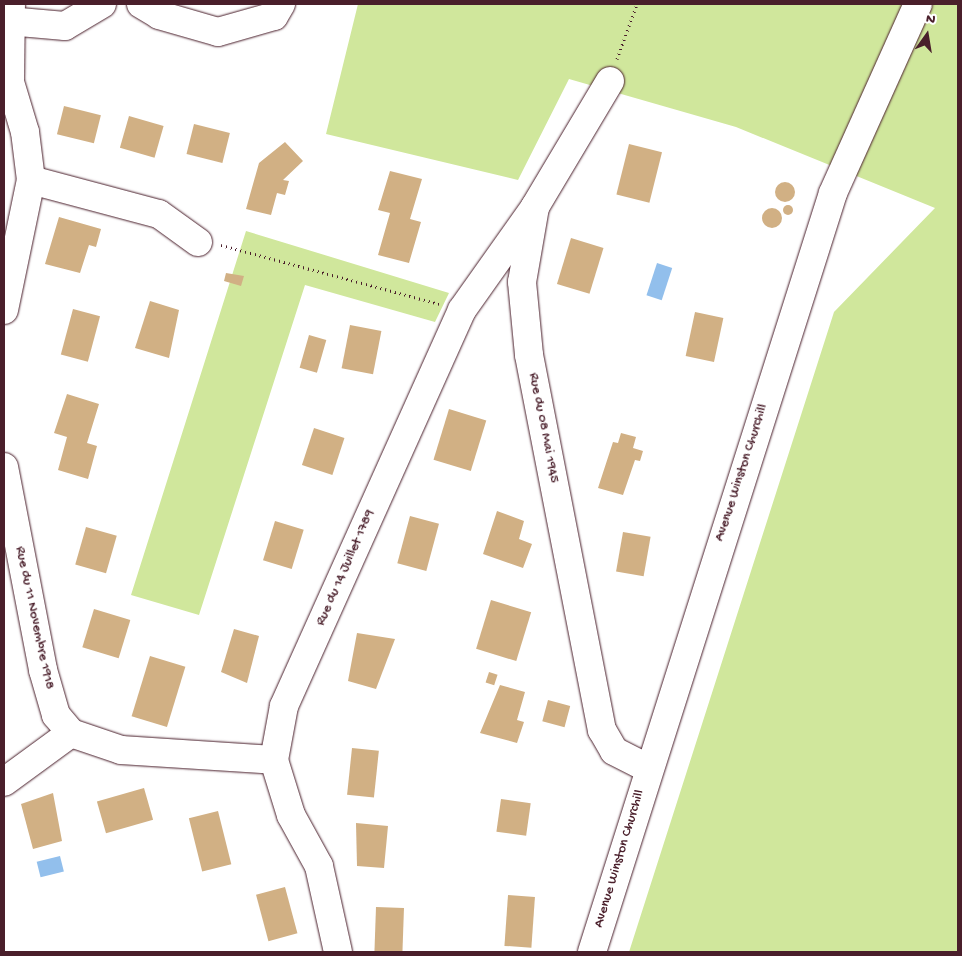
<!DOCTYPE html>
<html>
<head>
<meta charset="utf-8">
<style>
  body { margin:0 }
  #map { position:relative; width:962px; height:956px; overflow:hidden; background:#fff; font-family:"Gochi Hand",sans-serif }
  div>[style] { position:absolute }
  .green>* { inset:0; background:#d0e79c }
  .water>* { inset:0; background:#92bfec; transform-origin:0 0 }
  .building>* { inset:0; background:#d1b084; transform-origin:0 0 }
  .round { border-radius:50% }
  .path>* { height:3px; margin-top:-1.5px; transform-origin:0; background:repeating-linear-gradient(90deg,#4a1f2b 0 1px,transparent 0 5px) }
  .roads { filter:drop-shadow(0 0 1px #4a1f2b) drop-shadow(0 0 1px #4a1f2b) }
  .minor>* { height:28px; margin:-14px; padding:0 14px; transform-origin:14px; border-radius:14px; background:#fff }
  .major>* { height:28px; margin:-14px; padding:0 14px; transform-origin:14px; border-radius:14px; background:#fff }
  span { translate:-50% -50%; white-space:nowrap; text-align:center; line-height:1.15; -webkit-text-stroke:4px #fff; paint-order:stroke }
  .street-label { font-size:14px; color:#4a1f2b }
  .frame { position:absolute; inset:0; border:5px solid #4a1f2b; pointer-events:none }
  .north { position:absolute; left:902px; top:10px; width:50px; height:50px; -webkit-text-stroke:4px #fff; paint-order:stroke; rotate:13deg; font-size:14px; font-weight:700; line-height:20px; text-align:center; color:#4a1f2b }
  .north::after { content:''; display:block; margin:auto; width:18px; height:22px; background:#4a1f2b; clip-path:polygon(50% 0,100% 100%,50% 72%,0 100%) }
</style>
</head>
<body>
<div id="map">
  <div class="green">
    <div style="clip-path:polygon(358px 4px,958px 4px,958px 952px,629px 952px,834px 312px,935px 208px,736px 127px,569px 79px,518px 180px,326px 134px)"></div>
    <div style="clip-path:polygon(246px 231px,449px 293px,435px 322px,305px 285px,199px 615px,131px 595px)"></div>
  </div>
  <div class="water">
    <div style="left:657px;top:263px;width:16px;height:34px;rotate:18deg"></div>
    <div style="left:60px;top:856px;width:16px;height:24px;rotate:76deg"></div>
  </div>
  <div class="building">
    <div style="left:64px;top:106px;width:38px;height:29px;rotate:14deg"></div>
    <div style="left:129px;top:116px;width:36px;height:33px;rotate:16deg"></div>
    <div style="left:194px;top:124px;width:37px;height:31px;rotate:14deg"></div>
    <div style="clip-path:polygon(285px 142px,303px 161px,283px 180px,289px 181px,285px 195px,277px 193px,271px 215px,246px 209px,259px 163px)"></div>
    <div style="left:629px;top:144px;width:34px;height:52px;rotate:14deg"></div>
    <div style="clip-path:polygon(390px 171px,422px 179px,410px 219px,421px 222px,409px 263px,378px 255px,390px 213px,378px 210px)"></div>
    <div class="round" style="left:775px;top:182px;width:20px;height:20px"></div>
    <div class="round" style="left:783px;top:205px;width:10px;height:10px"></div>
    <div class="round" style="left:762px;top:208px;width:20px;height:20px"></div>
    <div style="clip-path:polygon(59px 217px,101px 229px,96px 247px,89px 245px,80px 273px,45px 264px)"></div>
    <div style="left:571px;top:238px;width:34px;height:48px;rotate:17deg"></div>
    <div style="clip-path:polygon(226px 273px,244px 276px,241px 286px,224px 281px)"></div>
    <div style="clip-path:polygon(150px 301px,179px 310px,169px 358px,135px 348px)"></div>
    <div style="left:73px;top:309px;width:28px;height:47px;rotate:15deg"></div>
    <div style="left:695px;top:312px;width:29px;height:45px;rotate:12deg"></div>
    <div style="left:350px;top:325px;width:32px;height:44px;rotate:11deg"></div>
    <div style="left:309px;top:335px;width:18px;height:34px;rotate:16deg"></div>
    <div style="clip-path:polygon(67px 394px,99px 404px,87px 443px,97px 446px,88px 479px,58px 470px,67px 437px,54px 433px)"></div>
    <div style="left:449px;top:409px;width:39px;height:53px;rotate:17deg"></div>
    <div style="left:314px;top:428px;width:32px;height:39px;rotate:18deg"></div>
    <div style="clip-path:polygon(621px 433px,636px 437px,633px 448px,643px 451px,640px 461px,635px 460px,623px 495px,598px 488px,613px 442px,618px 443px)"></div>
    <div style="clip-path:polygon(497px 511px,524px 521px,519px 539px,532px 544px,523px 568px,483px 554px)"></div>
    <div style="left:410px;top:516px;width:30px;height:49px;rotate:15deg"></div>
    <div style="left:275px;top:521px;width:30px;height:41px;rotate:17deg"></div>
    <div style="left:86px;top:527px;width:32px;height:39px;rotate:16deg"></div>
    <div style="left:623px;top:532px;width:28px;height:40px;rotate:10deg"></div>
    <div style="left:491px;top:600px;width:42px;height:51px;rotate:17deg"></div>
    <div style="left:94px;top:609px;width:38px;height:40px;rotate:17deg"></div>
    <div style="clip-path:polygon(234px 629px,259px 636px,247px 683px,221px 672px)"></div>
    <div style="clip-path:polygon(357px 633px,395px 639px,376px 689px,348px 681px)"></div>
    <div style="left:150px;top:656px;width:37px;height:63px;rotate:17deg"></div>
    <div style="left:489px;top:672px;width:9px;height:11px;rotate:18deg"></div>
    <div style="clip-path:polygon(500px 685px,525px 692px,517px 720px,524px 722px,517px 743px,480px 733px)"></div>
    <div style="left:548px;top:700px;width:23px;height:22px;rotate:15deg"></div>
    <div style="left:352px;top:748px;width:27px;height:47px;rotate:6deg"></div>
    <div style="left:144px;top:788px;width:33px;height:49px;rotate:74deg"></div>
    <div style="clip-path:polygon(53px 793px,62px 841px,33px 849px,21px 804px)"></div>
    <div style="left:501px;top:799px;width:30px;height:33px;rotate:8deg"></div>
    <div style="left:218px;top:811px;width:55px;height:30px;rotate:76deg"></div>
    <div style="clip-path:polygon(356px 823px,388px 826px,384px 868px,357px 866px)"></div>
    <div style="left:285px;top:887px;width:48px;height:30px;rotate:75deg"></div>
    <div style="left:508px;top:895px;width:27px;height:51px;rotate:4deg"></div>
    <div style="left:376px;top:907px;width:28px;height:45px;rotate:2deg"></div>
  </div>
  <div class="path">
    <div style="left:617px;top:59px;width:59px;rotate:-70deg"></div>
    <div style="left:221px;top:245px;width:226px;rotate:15.1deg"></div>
  </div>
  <div class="roads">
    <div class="minor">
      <div style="left:141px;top:4px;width:21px;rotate:31deg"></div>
      <div style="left:159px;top:15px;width:61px;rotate:16.1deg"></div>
      <div style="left:218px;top:32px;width:58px;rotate:-15.9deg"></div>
      <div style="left:274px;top:16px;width:14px;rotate:-60deg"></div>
      <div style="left:8px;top:21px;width:57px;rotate:5deg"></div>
      <div style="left:65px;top:26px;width:43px;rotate:-30.7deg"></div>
      <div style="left:610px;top:81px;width:147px;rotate:120.8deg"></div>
      <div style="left:535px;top:207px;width:76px;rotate:99.8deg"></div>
      <div style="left:522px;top:282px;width:73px;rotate:84.5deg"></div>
      <div style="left:529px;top:355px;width:382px;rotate:79deg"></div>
      <div style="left:602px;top:730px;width:24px;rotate:60deg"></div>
      <div style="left:614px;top:751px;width:37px;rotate:27deg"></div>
      <div style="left:31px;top:180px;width:132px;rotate:14.9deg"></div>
      <div style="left:159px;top:214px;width:48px;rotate:35.7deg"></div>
      <div style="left:4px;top:310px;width:133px;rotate:-78.3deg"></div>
      <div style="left:31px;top:180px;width:48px;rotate:-97.1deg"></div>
      <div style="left:25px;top:132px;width:52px;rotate:-106.7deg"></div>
      <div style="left:10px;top:82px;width:78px;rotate:-89.3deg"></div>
      <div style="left:4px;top:467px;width:207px;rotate:79.1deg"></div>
      <div style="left:43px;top:670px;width:47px;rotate:73.9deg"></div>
      <div style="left:56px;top:715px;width:23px;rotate:50deg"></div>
      <div style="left:71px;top:733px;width:53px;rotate:18.8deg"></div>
      <div style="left:121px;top:750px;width:153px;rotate:3.7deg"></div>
      <div style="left:4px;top:782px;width:83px;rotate:-36.2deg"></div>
      <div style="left:338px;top:952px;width:88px;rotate:-102.5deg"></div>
      <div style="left:319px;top:866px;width:58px;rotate:-118.8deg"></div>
      <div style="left:291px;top:815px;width:58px;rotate:-107.2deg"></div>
      <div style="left:274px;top:760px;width:55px;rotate:-79.5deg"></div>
      <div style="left:284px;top:706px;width:434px;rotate:-65.8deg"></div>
      <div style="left:462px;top:310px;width:126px;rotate:-54.7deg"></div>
    </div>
    <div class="major">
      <div style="left:592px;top:952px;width:796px;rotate:-72.38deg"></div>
      <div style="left:833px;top:193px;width:207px;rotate:-65.8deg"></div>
    </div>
  </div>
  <div class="street-label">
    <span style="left:543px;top:428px;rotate:79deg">Rue du 08 Mai 1945</span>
    <span style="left:742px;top:473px;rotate:-72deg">Avenue Winston Churchill</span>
    <span style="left:346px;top:568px;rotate:-66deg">Rue du 14 Juillet 1789</span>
    <span style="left:34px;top:618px;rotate:78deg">Rue du 11 Novembre 1918</span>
    <span style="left:620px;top:859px;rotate:-73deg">Avenue Winston Churchill</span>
  </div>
  <div class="frame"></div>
  <div class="north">N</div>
</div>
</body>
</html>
